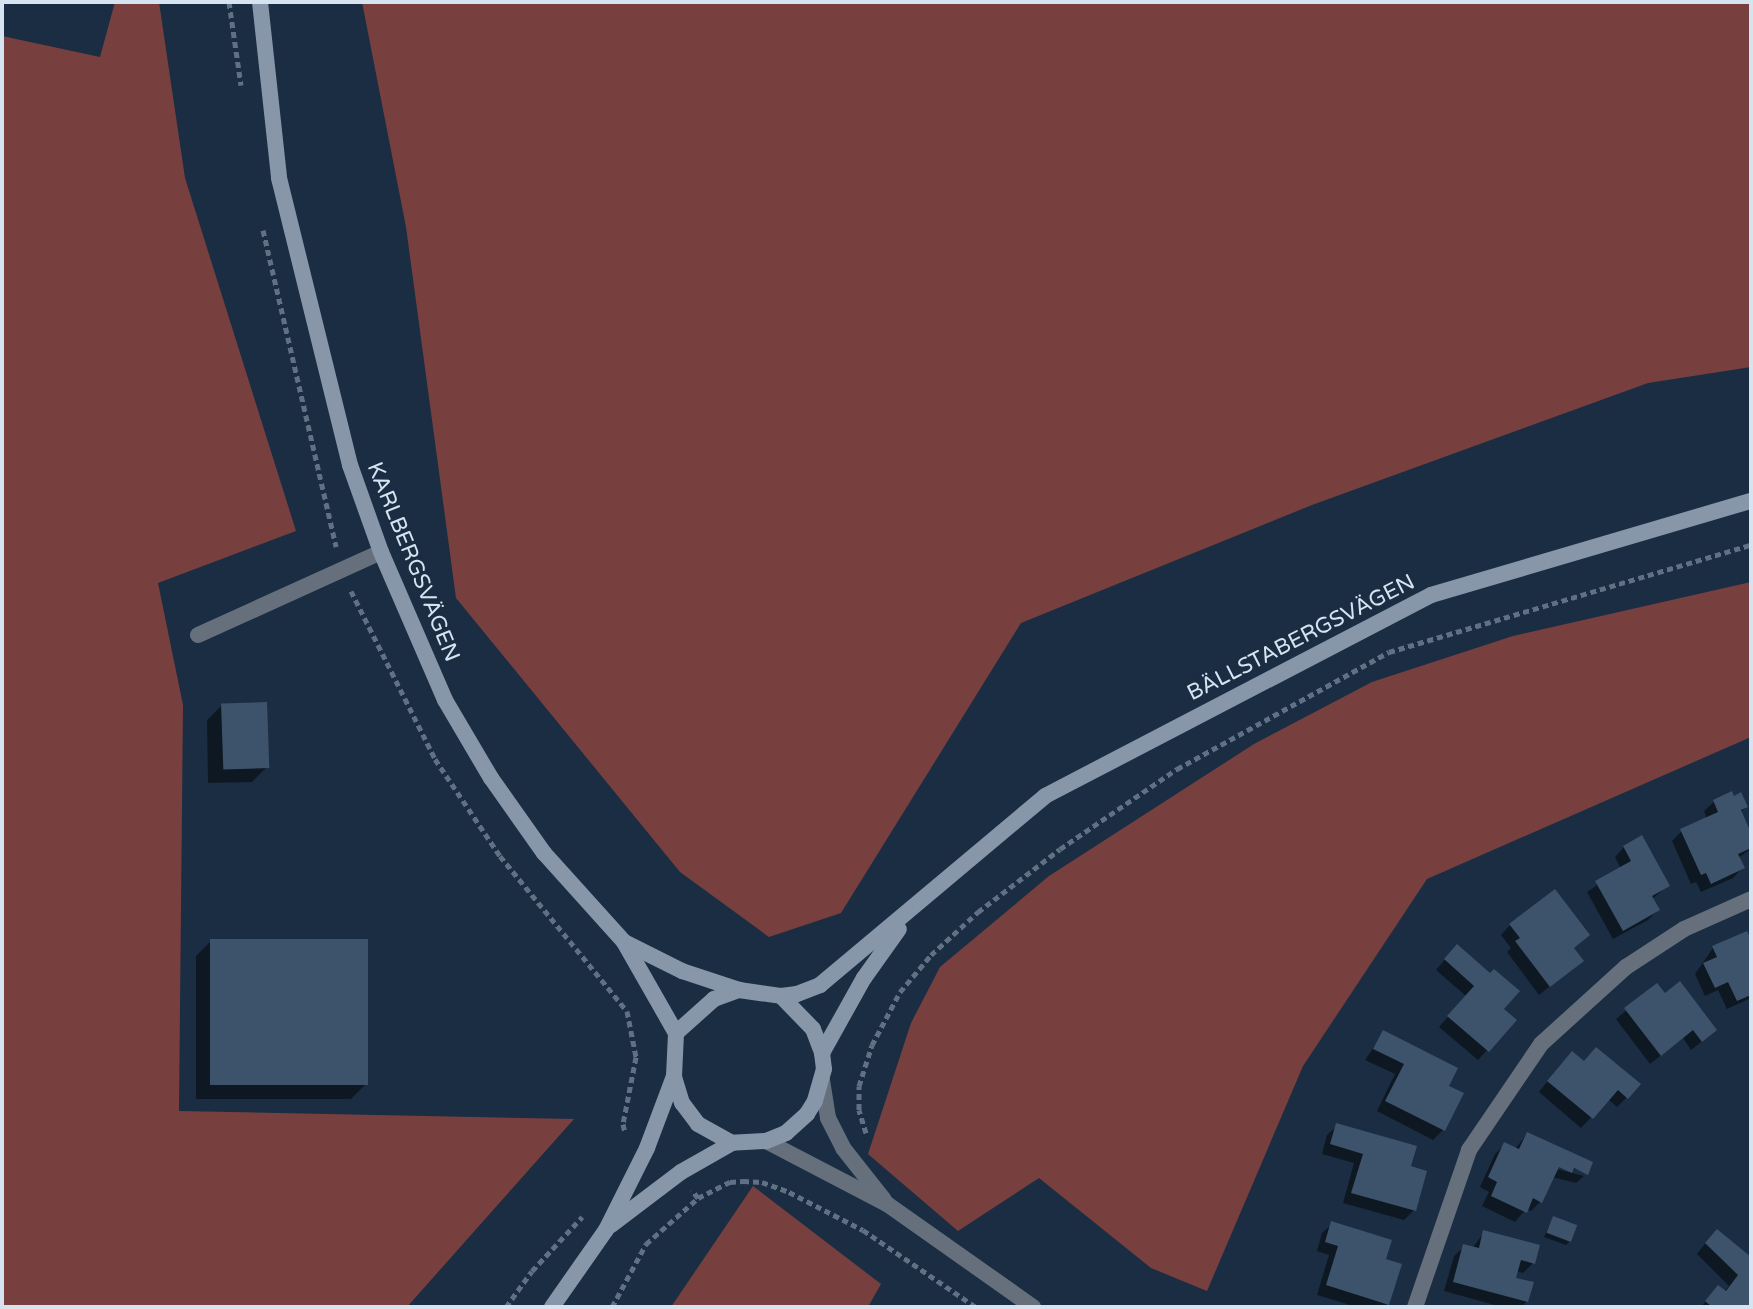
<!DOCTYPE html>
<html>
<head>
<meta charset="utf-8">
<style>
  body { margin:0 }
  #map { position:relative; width:1753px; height:1309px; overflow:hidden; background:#1a2d43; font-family:"Varela Round",sans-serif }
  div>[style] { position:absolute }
  .green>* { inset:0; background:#77403f }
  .shadow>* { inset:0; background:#0007 }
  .building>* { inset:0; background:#3d536b; transform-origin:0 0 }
  .path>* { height:5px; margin-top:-2.5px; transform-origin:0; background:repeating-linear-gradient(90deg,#617184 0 6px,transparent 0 10px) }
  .lane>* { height:16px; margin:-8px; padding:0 8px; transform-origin:8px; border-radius:8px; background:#66707c }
  .street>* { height:16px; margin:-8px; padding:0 8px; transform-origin:8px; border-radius:8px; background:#66707c }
  .secondary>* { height:16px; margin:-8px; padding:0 8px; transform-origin:8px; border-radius:8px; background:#8797a9 }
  span { translate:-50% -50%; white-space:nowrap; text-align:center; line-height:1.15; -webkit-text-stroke:6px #1a2d43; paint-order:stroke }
  .street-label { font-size:22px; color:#d6e3f1 }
  .frame { position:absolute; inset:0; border:4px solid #d6e3f1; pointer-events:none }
</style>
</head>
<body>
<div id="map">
  <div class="green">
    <div style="clip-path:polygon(115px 2px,159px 2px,185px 178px,296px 531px,158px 583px,183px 705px,179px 1111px,574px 1119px,407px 1307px,2px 1307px,2px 36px,100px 57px)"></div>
    <div style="clip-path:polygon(362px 2px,1751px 2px,1751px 367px,1648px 383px,1312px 505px,1021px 623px,841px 913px,769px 937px,680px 872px,456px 598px,406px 227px)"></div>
    <div style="clip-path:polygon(1751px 582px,1751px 737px,1427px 879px,1303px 1066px,1207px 1291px,1151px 1268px,1039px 1178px,958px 1231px,868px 1154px,911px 1023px,940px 967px,1049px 876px,1254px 744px,1372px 682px,1513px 636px)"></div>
    <div style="clip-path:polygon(753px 1186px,881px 1284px,868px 1307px,671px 1307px)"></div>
  </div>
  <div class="shadow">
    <div style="clip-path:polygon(222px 705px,267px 767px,252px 782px,208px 783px,207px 720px)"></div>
    <div style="clip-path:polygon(1714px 802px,1746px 807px,1740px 813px,1751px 838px,1751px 849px,1738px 858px,1742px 868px,1733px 878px,1701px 892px,1696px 882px,1691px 884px,1672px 841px,1682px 831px,1707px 819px,1704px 811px)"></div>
    <div style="clip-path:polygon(1624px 847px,1668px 886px,1652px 899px,1658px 910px,1648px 920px,1613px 939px,1587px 892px,1621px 869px,1615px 857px)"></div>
    <div style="clip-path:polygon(1510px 925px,1572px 949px,1571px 970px,1539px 995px,1507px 952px,1511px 948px,1501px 935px)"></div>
    <div style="clip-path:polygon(211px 941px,366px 1084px,351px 1099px,196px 1099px,196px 956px)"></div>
    <div style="clip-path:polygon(1751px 944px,1751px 998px,1727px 1009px,1718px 990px,1705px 996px,1695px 974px,1713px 948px)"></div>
    <div style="clip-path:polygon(1447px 957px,1514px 1020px,1478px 1060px,1439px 1027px,1466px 996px,1436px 970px)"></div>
    <div style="clip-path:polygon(1656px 986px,1705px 1039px,1691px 1050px,1683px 1038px,1650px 1064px,1616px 1019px)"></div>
    <div style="clip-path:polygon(1384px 1033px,1446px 1087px,1443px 1130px,1433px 1140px,1377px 1111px,1395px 1074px,1365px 1060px)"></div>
    <div style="clip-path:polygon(1596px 1049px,1627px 1097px,1617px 1107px,1608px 1099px,1581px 1128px,1539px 1092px,1562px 1063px,1583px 1063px)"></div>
    <div style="clip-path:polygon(1337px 1126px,1409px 1167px,1414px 1210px,1404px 1220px,1343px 1203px,1354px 1163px,1322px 1154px,1327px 1135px)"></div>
    <div style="clip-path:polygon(1527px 1134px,1586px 1172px,1550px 1163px,1549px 1167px,1584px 1176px,1576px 1183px,1552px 1177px,1541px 1201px,1531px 1211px,1526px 1209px,1515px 1222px,1482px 1206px,1489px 1192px,1480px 1187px,1495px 1154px,1505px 1144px,1515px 1149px)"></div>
    <div style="clip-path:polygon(1553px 1219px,1570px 1241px,1566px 1245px,1544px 1237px)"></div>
    <div style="clip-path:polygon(1332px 1224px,1384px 1260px,1388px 1303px,1384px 1307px,1357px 1307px,1317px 1295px,1329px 1255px,1317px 1251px,1322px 1233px)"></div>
    <div style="clip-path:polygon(1484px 1232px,1533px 1263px,1523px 1273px,1516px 1271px,1514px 1279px,1527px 1301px,1521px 1307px,1502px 1307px,1444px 1291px,1454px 1256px,1464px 1247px,1472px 1249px)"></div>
    <div style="clip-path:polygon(1707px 1241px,1751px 1259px,1751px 1307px,1701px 1307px,1709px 1297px,1724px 1292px,1729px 1286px,1697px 1254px)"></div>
  </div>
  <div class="building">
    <div style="left:267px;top:702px;width:66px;height:46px;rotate:88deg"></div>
    <div style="clip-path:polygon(1732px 791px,1734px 796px,1741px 792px,1748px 807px,1741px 810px,1751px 833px,1751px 848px,1738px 854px,1745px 868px,1711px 884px,1706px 873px,1701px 875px,1680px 829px,1718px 812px,1713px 800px)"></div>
    <div style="clip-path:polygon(1642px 835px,1670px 886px,1652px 896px,1660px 910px,1623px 931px,1595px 881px,1631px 861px,1623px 846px)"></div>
    <div style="clip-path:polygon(1555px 889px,1590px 935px,1574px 948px,1584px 961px,1550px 987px,1515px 941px,1520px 938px,1509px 924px)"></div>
    <div style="clip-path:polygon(1747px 931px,1751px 939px,1751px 995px,1737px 1001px,1728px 982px,1715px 988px,1703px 963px,1717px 957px,1712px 946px)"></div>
    <div style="left:210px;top:939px;width:158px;height:146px"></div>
    <div style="clip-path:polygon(1457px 944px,1490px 973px,1494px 969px,1520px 991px,1504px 1009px,1517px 1020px,1489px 1052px,1447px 1016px,1474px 986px,1444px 959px)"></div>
    <div style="clip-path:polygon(1680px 981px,1717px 1030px,1702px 1042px,1693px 1030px,1661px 1056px,1624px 1008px,1657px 983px,1665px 993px)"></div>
    <div style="clip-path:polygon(1383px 1030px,1458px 1068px,1449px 1086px,1464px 1093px,1445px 1131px,1385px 1101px,1404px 1064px,1373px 1049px)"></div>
    <div style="clip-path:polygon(1596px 1047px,1641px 1084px,1628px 1099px,1618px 1090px,1593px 1119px,1547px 1081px,1572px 1051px,1584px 1061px)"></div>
    <div style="clip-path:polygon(1336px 1123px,1417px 1146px,1411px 1166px,1427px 1171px,1416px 1211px,1351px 1193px,1363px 1154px,1330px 1144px)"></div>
    <div style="clip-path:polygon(1527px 1132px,1593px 1162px,1588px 1175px,1574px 1168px,1572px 1173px,1559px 1167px,1542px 1203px,1533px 1198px,1527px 1213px,1491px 1196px,1497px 1182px,1488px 1177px,1504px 1142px,1519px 1149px)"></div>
    <div style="left:1553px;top:1216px;width:26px;height:18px;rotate:21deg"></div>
    <div style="clip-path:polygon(1331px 1221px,1392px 1240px,1386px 1259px,1402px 1264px,1389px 1305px,1326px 1285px,1338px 1246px,1325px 1242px)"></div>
    <div style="clip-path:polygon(1717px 1229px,1751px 1257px,1751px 1307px,1712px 1307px,1705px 1301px,1718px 1285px,1726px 1291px,1738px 1275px,1705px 1243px)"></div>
    <div style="clip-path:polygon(1483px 1230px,1540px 1245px,1535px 1264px,1521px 1260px,1516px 1278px,1534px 1282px,1528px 1302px,1453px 1282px,1463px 1244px,1479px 1248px)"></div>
  </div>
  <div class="path">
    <div style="left:229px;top:2px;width:84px;rotate:81.8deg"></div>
    <div style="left:263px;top:230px;width:325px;rotate:77deg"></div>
    <div style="left:351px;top:591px;width:188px;rotate:63.4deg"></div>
    <div style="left:435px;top:759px;width:117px;rotate:56.2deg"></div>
    <div style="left:500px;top:856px;width:200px;rotate:50.7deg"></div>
    <div style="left:627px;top:1011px;width:47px;rotate:78.9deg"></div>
    <div style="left:636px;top:1057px;width:68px;rotate:101deg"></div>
    <div style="left:623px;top:1124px;width:9px;rotate:77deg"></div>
    <div style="left:866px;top:1133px;width:24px;rotate:-107deg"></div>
    <div style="left:859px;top:1110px;width:24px;rotate:-90deg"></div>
    <div style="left:859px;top:1086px;width:43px;rotate:-72.4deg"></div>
    <div style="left:872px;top:1045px;width:60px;rotate:-62.2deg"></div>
    <div style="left:900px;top:992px;width:48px;rotate:-50deg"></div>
    <div style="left:931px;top:955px;width:64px;rotate:-42.5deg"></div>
    <div style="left:978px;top:912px;width:103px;rotate:-37.5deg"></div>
    <div style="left:1060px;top:849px;width:142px;rotate:-34.4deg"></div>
    <div style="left:1177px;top:769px;width:242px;rotate:-28.9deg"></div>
    <div style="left:1389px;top:652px;width:377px;rotate:-16.5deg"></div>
    <div style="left:698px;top:1198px;width:36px;rotate:-27deg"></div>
    <div style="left:730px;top:1182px;width:13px;rotate:-4deg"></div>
    <div style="left:743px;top:1181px;width:19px;rotate:3deg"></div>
    <div style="left:762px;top:1182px;width:29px;rotate:20deg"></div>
    <div style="left:789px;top:1192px;width:83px;rotate:27.2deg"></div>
    <div style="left:863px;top:1230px;width:137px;rotate:34.3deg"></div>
    <div style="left:506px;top:1307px;width:44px;rotate:-54.2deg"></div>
    <div style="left:532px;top:1271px;width:74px;rotate:-47.2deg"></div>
    <div style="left:612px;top:1307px;width:72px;rotate:-61.6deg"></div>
    <div style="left:646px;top:1244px;width:69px;rotate:-41.5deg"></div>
    <div style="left:698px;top:1198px;width:10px;rotate:-127deg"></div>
  </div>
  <div class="lane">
    <div style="left:198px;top:635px;width:201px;rotate:-24.4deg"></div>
  </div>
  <div class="street">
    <div style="left:822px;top:1080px;width:38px;rotate:81deg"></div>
    <div style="left:828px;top:1118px;width:34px;rotate:63deg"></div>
    <div style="left:843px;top:1148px;width:66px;rotate:51.7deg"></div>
    <div style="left:766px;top:1141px;width:136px;rotate:27.5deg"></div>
    <div style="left:887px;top:1204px;width:179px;rotate:35.2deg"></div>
    <div style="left:1415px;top:1307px;width:166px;rotate:-71deg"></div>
    <div style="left:1469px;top:1150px;width:128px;rotate:-55.8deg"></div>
    <div style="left:1541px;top:1044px;width:115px;rotate:-42.2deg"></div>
    <div style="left:1626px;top:967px;width:69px;rotate:-33.2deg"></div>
    <div style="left:1684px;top:929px;width:73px;rotate:-24.1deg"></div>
  </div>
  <div class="secondary">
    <div style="left:260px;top:2px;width:177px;rotate:83.8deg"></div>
    <div style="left:279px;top:178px;width:296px;rotate:76.1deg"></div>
    <div style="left:350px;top:465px;width:92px;rotate:70.4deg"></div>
    <div style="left:381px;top:552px;width:161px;rotate:66.6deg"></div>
    <div style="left:445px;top:700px;width:91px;rotate:59.5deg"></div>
    <div style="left:491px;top:778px;width:92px;rotate:54.8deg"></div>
    <div style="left:544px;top:853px;width:120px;rotate:48deg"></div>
    <div style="left:624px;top:942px;width:105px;rotate:60.3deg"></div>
    <div style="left:626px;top:943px;width:63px;rotate:26.6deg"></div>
    <div style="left:682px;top:971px;width:60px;rotate:18.4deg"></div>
    <div style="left:781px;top:996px;width:46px;rotate:45.9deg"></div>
    <div style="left:813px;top:1029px;width:26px;rotate:69deg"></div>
    <div style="left:822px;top:1053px;width:16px;rotate:83deg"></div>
    <div style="left:824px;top:1069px;width:33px;rotate:106deg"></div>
    <div style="left:815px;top:1101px;width:15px;rotate:122deg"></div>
    <div style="left:807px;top:1114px;width:28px;rotate:138deg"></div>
    <div style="left:786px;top:1133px;width:22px;rotate:158deg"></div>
    <div style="left:766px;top:1141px;width:34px;rotate:177deg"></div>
    <div style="left:732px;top:1143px;width:39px;rotate:-151deg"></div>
    <div style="left:698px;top:1124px;width:26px;rotate:-127deg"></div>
    <div style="left:682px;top:1103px;width:28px;rotate:-107deg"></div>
    <div style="left:674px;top:1076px;width:43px;rotate:-87.3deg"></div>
    <div style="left:676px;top:1033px;width:51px;rotate:-41.8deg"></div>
    <div style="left:714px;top:999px;width:27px;rotate:-20deg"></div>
    <div style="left:739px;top:990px;width:42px;rotate:8.1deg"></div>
    <div style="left:781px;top:996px;width:16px;rotate:-7deg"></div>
    <div style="left:797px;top:994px;width:25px;rotate:-21deg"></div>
    <div style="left:820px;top:985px;width:294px;rotate:-40deg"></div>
    <div style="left:1045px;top:796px;width:435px;rotate:-27.5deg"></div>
    <div style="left:1431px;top:595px;width:334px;rotate:-16.4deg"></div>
    <div style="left:822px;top:1053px;width:86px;rotate:-60.8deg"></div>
    <div style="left:864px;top:978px;width:60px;rotate:-54.5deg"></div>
    <div style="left:611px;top:1225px;width:88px;rotate:-37.1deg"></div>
    <div style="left:681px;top:1172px;width:59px;rotate:-29.6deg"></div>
    <div style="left:552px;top:1307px;width:94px;rotate:-55deg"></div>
    <div style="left:606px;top:1230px;width:92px;rotate:-63.4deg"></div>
    <div style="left:647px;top:1148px;width:77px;rotate:-69.4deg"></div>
  </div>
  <div class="street-label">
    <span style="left:413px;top:562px;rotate:68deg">KARLBERGSVÄGEN</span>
    <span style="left:1301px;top:638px;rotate:-27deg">BÄLLSTABERGSVÄGEN</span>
  </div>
  <div class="frame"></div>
</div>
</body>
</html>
